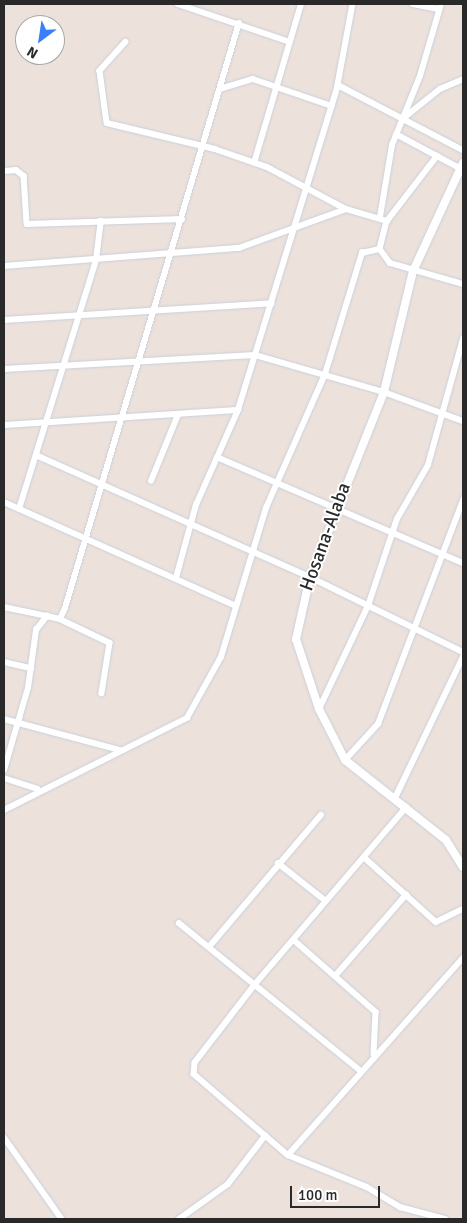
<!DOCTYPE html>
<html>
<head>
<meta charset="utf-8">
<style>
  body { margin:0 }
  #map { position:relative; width:467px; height:1223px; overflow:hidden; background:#ece1db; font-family:Signika,sans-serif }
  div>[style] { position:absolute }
  .roads { filter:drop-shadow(0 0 1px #c9d0db) drop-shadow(0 0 1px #c9d0db) }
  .minor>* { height:5.5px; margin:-2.75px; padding:0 2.75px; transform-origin:2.75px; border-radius:2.75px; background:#fff }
  .secondary>* { height:8px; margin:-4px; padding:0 4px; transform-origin:4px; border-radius:4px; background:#fff }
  span { translate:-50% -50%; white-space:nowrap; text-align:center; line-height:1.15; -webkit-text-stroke:4px #fff; paint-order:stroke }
  .street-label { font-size:19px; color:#292929 }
  .frame { position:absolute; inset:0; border:5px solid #292929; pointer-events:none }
  .north { position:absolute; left:15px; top:15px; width:50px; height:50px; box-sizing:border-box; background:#fff; border:1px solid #a9a9a9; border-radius:50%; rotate:211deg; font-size:14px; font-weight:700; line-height:20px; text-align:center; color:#292929 }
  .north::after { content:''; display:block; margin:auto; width:18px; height:22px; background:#397ffb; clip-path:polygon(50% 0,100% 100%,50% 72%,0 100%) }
  .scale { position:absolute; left:290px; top:1186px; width:90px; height:22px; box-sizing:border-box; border:2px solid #292929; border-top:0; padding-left:6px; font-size:15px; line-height:18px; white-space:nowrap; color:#292929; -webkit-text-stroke:4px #fff; paint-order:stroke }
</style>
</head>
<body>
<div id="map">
  <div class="roads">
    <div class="minor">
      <div style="left:178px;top:4px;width:118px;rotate:18.7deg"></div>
      <div style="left:353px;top:4px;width:82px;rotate:100.5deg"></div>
      <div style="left:338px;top:85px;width:141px;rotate:27.5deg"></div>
      <div style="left:413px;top:4px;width:26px;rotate:11deg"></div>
      <div style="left:126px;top:42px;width:39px;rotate:132deg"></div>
      <div style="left:100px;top:71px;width:52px;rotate:82.3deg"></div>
      <div style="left:107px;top:123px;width:111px;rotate:13.5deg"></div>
      <div style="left:215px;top:149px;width:55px;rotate:19.1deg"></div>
      <div style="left:267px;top:167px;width:89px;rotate:28deg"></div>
      <div style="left:220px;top:89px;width:34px;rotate:-17deg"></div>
      <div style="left:253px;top:79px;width:83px;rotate:18.9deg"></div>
      <div style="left:405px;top:117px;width:45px;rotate:-38.7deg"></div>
      <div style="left:440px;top:89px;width:25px;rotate:-23deg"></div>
      <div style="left:396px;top:134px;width:47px;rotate:28.2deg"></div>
      <div style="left:254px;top:163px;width:166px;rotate:-73.5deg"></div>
      <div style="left:4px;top:171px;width:12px;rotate:-5deg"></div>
      <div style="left:16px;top:170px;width:10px;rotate:37deg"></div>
      <div style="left:24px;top:176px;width:48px;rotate:86.4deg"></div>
      <div style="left:27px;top:224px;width:155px;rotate:-1.8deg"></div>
      <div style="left:380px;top:217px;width:73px;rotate:-80.5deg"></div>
      <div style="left:392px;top:145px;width:74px;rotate:-67.9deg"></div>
      <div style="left:420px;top:76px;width:75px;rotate:-73.7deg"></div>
      <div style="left:387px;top:221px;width:82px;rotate:-52.4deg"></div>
      <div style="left:437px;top:156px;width:26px;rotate:28deg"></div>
      <div style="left:4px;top:266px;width:236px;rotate:-4.4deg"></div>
      <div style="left:239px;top:248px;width:114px;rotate:-20deg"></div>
      <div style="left:346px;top:209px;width:43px;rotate:16.3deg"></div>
      <div style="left:387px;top:221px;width:29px;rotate:104deg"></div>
      <div style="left:380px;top:249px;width:17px;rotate:54deg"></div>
      <div style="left:390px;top:263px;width:76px;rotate:16deg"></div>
      <div style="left:4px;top:320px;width:268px;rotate:-3.6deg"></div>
      <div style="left:4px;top:369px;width:251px;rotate:-3.2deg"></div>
      <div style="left:255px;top:355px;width:134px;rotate:16deg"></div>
      <div style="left:384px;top:392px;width:84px;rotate:20.2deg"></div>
      <div style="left:4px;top:425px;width:234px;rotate:-3.7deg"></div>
      <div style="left:36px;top:455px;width:300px;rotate:24deg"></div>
      <div style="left:310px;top:577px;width:170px;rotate:26.1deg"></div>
      <div style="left:217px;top:457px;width:268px;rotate:23.3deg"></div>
      <div style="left:151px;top:481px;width:71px;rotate:-67.8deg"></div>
      <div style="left:4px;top:502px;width:254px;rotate:24.1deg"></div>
      <div style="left:19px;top:509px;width:261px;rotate:-72.8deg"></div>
      <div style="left:96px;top:260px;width:39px;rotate:-83deg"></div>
      <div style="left:176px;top:578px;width:76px;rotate:-74.7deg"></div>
      <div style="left:196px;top:505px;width:104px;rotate:-66.1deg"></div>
      <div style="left:238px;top:410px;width:340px;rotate:-72.9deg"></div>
      <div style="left:4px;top:607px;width:44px;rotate:11.8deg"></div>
      <div style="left:60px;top:619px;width:55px;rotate:25.6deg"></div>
      <div style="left:110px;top:643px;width:51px;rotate:99.1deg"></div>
      <div style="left:4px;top:662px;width:28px;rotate:13deg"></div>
      <div style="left:319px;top:709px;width:114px;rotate:-64.6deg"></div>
      <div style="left:368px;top:606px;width:92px;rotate:-71.6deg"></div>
      <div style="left:397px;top:519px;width:62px;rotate:-60.1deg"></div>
      <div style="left:428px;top:465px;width:131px;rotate:-74.5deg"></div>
      <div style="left:4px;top:719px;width:120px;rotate:15deg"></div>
      <div style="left:345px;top:760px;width:49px;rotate:-47.5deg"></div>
      <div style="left:378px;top:724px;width:240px;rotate:-69.2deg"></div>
      <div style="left:4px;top:770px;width:85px;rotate:-73.7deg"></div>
      <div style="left:28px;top:688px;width:59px;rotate:-82.1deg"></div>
      <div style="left:36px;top:630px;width:18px;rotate:-52deg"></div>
      <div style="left:47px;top:616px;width:13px;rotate:13deg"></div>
      <div style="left:60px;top:619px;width:12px;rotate:-66deg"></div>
      <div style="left:65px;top:608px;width:610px;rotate:-73.44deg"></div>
      <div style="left:4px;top:778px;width:35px;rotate:18deg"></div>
      <div style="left:395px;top:798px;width:157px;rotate:-64.3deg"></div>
      <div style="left:407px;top:807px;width:234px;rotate:130.5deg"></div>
      <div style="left:255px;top:985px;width:98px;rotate:127.6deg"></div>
      <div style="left:195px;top:1063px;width:11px;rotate:95deg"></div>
      <div style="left:194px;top:1074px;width:124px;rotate:40.8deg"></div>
      <div style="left:288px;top:1155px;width:264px;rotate:-48.4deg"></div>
      <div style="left:4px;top:810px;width:205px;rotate:-26.7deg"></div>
      <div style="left:187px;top:718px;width:70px;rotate:-60.9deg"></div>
      <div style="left:221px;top:657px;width:156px;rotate:-73.2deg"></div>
      <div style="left:266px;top:508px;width:146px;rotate:-66.2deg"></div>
      <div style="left:325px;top:374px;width:127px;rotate:-73deg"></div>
      <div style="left:362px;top:253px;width:18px;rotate:-13deg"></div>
      <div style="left:364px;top:857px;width:97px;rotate:42.1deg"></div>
      <div style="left:436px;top:922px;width:30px;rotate:-26deg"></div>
      <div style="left:278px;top:863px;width:61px;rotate:38.4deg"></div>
      <div style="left:179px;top:923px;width:233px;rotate:39.1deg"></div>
      <div style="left:294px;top:940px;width:109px;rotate:41.3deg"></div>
      <div style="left:376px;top:1012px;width:42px;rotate:92.7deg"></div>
      <div style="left:209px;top:947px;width:173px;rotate:-49.7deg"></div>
      <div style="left:335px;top:976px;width:108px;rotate:-48.8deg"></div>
      <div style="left:4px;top:1137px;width:100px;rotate:54.7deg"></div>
      <div style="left:288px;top:1155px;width:85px;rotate:22.1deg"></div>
      <div style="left:367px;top:1187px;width:39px;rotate:31deg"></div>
      <div style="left:400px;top:1207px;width:47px;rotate:14.9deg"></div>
      <div style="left:179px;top:1219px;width:60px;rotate:-35.5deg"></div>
      <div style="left:228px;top:1184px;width:61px;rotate:-52.4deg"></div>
    </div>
    <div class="secondary">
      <div style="left:463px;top:163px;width:119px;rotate:114.8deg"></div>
      <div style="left:413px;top:271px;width:124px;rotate:103.5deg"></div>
      <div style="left:384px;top:392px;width:199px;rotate:111.8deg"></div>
      <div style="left:310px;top:577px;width:64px;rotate:102.7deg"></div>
      <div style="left:296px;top:639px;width:74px;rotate:71.8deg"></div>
      <div style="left:319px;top:709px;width:57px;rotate:63deg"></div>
      <div style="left:345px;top:760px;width:129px;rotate:38.4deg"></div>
      <div style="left:446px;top:840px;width:32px;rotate:58deg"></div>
    </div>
  </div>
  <div class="street-label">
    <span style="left:326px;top:537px;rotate:-70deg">Hosana-Alaba</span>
  </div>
  <div class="frame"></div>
  <div class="north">N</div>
  <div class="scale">100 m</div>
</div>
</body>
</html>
